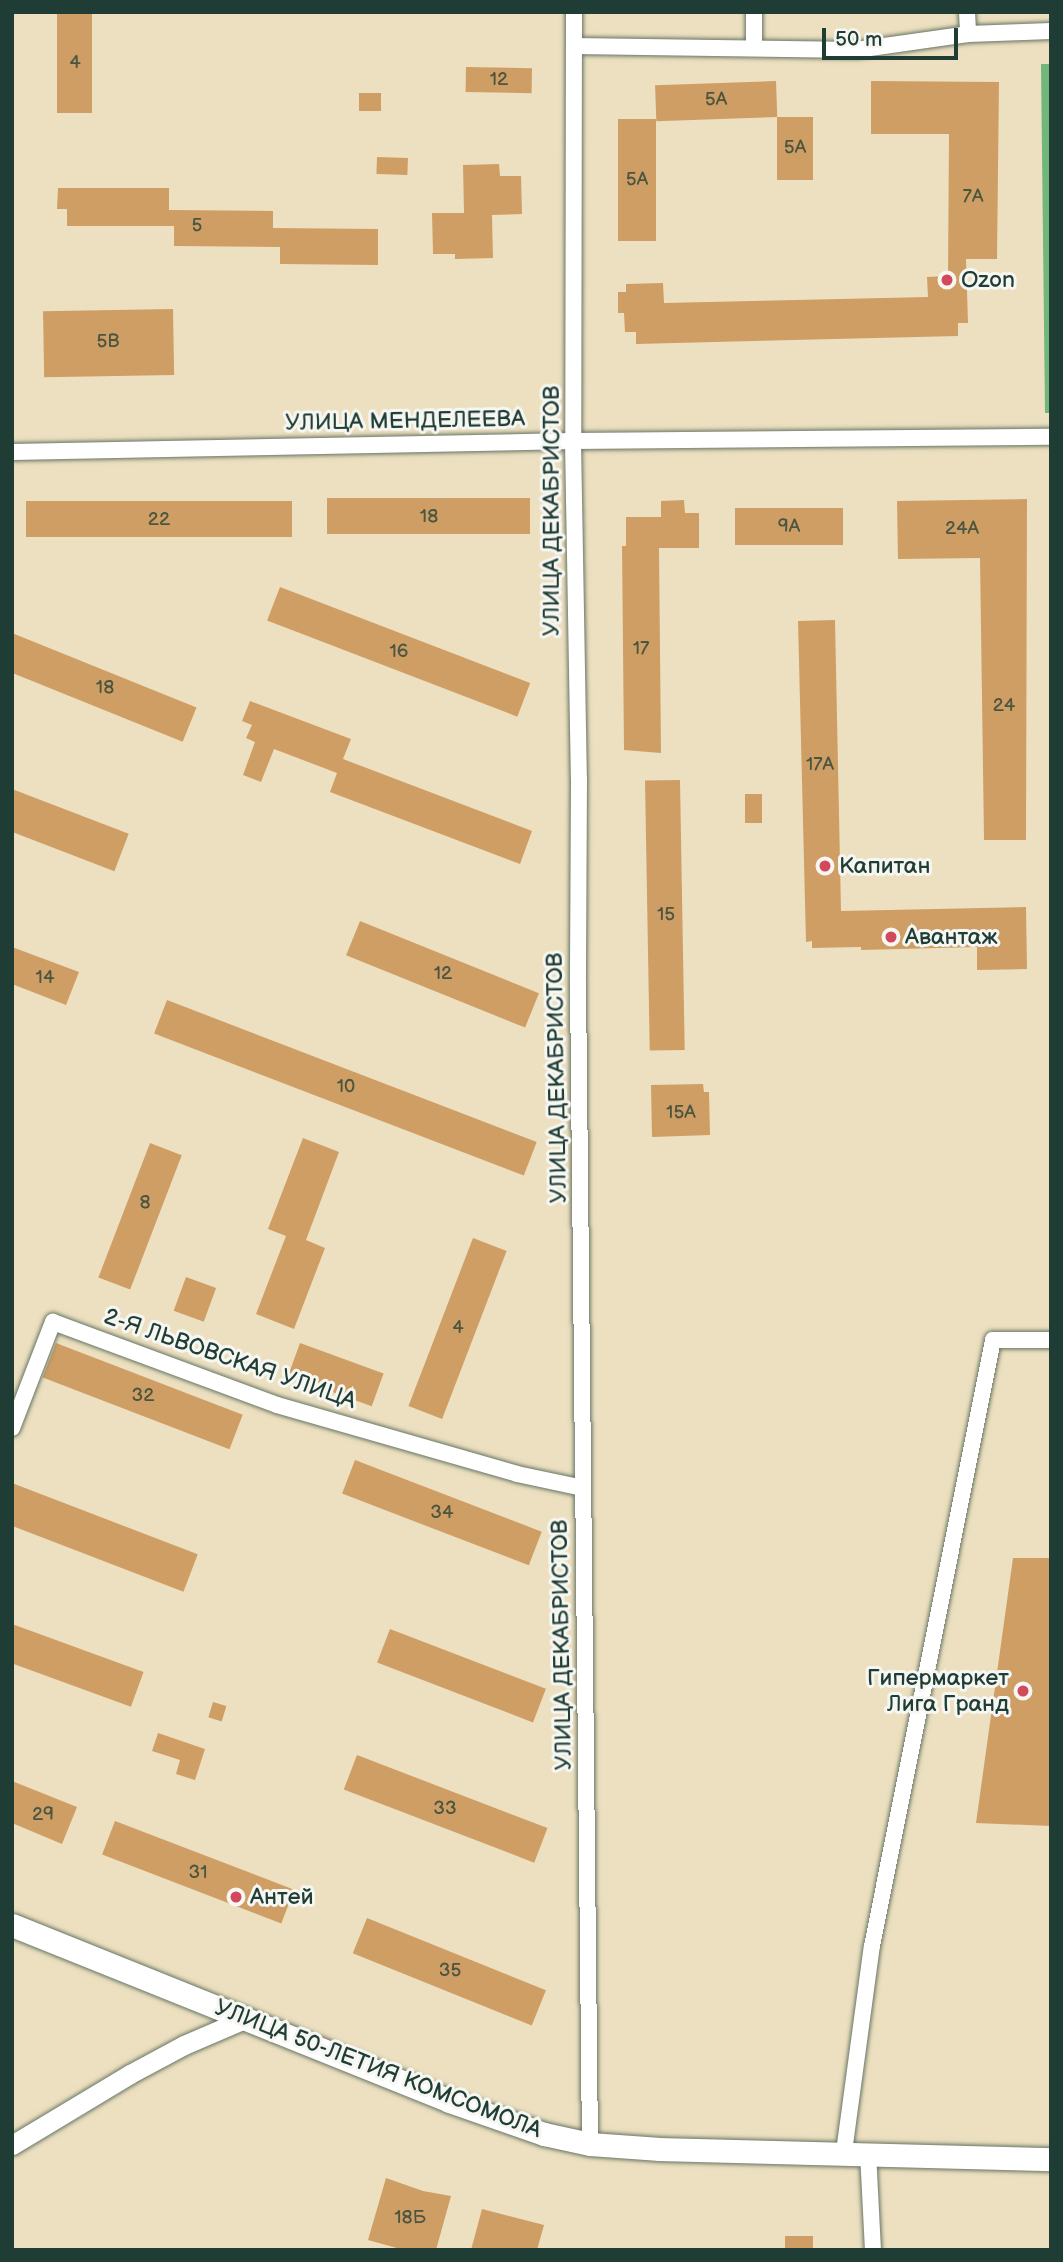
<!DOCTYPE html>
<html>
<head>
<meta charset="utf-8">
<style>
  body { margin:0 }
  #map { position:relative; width:1063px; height:2262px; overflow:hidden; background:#ede0c0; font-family:"Balsamiq Sans",sans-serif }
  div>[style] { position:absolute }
  .forest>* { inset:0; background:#71b67a }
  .building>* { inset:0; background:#cf9e65; transform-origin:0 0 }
  .roads { filter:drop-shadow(0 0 2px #677665) drop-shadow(0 0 2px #677665) }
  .minor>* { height:16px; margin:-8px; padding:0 8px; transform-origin:8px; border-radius:8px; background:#fff }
  .tertiary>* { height:19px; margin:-9.5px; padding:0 9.5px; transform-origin:9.5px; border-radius:9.5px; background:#fff }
  .secondary>* { height:23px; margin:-11.5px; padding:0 11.5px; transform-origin:11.5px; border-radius:11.5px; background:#fff }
  .dots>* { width:19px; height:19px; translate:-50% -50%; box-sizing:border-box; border:4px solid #f6f6f2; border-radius:50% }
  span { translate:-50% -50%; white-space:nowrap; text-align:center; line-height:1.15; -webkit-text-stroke:6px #f6f6f2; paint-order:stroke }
  .number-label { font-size:19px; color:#4b5540 }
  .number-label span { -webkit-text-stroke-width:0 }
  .poi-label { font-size:23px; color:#1f3d34 }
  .left { translate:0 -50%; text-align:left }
  .right { translate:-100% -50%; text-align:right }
  .street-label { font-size:23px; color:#1f3d34 }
  .frame { position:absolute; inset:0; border:14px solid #1f3d34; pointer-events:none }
  .scale { position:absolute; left:822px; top:28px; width:136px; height:32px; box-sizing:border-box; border:4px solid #1f3d34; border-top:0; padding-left:9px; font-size:21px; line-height:24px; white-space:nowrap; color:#1f3d34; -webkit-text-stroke:5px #f6f6f2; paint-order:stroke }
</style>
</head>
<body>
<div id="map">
  <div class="forest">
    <div style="clip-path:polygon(1041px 64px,1051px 64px,1051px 413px,1045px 413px)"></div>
  </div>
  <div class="building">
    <div style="left:57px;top:12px;width:35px;height:101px"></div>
    <div style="left:466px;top:67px;width:66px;height:25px;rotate:1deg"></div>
    <div style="left:776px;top:81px;width:36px;height:121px;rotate:88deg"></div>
    <div style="clip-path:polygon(871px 81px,999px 82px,997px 259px,966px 259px,968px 323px,958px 323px,958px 336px,636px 344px,636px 332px,625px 332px,624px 313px,618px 313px,618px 292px,626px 292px,626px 284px,663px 283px,664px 303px,928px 297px,927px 277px,948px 276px,949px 134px,871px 134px)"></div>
    <div style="left:359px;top:93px;width:22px;height:18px"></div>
    <div style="left:777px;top:117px;width:36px;height:63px"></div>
    <div style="left:618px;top:119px;width:38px;height:122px"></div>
    <div style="left:377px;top:157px;width:31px;height:17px;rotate:2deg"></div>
    <div style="clip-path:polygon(499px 164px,500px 176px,521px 176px,522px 214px,492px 215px,493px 258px,455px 259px,455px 254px,433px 254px,432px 213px,464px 213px,463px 165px)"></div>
    <div style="clip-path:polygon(58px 188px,169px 188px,169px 210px,273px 211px,273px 228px,378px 229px,378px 265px,280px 264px,280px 247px,174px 246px,174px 226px,67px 226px,67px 209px,57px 209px)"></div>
    <div style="left:173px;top:309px;width:66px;height:130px;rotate:89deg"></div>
    <div style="left:530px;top:498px;width:36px;height:203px;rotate:90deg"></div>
    <div style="clip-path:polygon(1027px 499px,1026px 840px,984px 840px,980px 558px,898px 559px,897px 501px)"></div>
    <div style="clip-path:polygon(684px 500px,685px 513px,699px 513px,699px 548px,659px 548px,661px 753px,624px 750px,622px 546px,626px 546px,626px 517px,661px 517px,661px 501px)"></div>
    <div style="left:292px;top:501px;width:36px;height:266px;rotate:90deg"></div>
    <div style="left:843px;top:508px;width:37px;height:108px;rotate:90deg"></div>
    <div style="left:280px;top:587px;width:268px;height:36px;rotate:21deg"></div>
    <div style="clip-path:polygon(835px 620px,841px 911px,1026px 907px,1027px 969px,977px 970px,977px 947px,861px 950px,861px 947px,812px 948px,812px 941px,806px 942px,798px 621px)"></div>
    <div style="left:12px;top:633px;width:199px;height:37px;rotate:22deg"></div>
    <div style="clip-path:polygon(250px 701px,351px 739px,343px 759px,532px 831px,520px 864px,330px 792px,337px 773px,274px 749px,261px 782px,243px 775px,255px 742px,246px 738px,252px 725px,242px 721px)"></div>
    <div style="left:680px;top:780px;width:270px;height:35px;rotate:89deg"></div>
    <div style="left:12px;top:789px;width:125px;height:40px;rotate:21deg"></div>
    <div style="left:745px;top:794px;width:17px;height:29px"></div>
    <div style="left:360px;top:921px;width:193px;height:37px;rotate:22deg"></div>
    <div style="clip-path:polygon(12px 947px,79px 972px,66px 1005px,12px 984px)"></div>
    <div style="left:167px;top:1000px;width:396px;height:36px;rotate:21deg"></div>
    <div style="clip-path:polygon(703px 1084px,704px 1092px,709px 1092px,710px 1135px,652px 1137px,651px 1085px)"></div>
    <div style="clip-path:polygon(303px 1138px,339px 1152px,306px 1240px,325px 1248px,294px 1329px,256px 1314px,286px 1236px,268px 1229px)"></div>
    <div style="left:150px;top:1143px;width:34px;height:144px;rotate:21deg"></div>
    <div style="left:473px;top:1238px;width:36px;height:180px;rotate:21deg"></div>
    <div style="left:186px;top:1277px;width:32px;height:36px;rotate:20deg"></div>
    <div style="left:56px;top:1343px;width:200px;height:37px;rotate:21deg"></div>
    <div style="left:300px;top:1343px;width:89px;height:35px;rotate:20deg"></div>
    <div style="left:355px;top:1460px;width:200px;height:36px;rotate:21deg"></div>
    <div style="left:12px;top:1483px;width:199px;height:40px;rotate:21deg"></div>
    <div style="clip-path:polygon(1013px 1558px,1051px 1558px,1051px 1826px,976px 1823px)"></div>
    <div style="left:12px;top:1624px;width:140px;height:37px;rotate:20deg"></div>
    <div style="left:390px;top:1629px;width:167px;height:36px;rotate:21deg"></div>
    <div style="left:213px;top:1702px;width:14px;height:16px;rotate:17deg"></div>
    <div style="clip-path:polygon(158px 1733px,205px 1749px,195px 1780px,176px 1774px,180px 1760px,152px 1751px)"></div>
    <div style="left:357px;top:1755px;width:204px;height:37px;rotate:21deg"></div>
    <div style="clip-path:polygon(12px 1781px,77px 1807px,62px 1844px,12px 1823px)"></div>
    <div style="left:115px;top:1821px;width:192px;height:36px;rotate:21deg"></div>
    <div style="left:367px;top:1918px;width:193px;height:38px;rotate:22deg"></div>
    <div style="clip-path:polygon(386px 2178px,423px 2191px,451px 2196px,436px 2250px,404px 2250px,368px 2240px)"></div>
    <div style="clip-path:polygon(482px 2209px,544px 2225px,537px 2250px,471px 2250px)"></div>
    <div style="left:785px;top:2236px;width:28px;height:14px"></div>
  </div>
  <div class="roads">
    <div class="minor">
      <div style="left:574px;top:12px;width:429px;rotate:90.1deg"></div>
      <div style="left:573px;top:441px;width:338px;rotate:89deg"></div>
      <div style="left:579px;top:779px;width:204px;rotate:90.3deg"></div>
      <div style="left:578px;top:983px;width:1161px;rotate:89.41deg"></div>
      <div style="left:967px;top:12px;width:22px;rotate:87deg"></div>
      <div style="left:574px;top:46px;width:282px;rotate:0.8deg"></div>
      <div style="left:856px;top:50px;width:113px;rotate:-8.1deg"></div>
      <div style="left:968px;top:34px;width:83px;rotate:-2.1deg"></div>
      <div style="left:754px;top:47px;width:35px;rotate:-90deg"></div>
      <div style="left:12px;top:452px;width:561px;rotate:-1.12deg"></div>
      <div style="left:573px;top:441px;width:478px;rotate:-0.5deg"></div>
      <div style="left:12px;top:1428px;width:114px;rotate:-68.9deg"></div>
      <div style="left:53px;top:1322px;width:239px;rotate:20.3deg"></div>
      <div style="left:277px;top:1405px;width:250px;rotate:16deg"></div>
      <div style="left:517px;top:1474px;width:67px;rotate:12deg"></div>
      <div style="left:844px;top:2152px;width:208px;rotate:-82.3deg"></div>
      <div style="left:872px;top:1946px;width:618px;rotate:-78.71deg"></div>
      <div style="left:993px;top:1340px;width:58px"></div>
      <div style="left:868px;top:2152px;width:98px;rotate:87.1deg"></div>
    </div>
    <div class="tertiary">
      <div style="left:12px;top:2145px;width:138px;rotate:-31deg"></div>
      <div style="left:130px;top:2074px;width:61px;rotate:-28.2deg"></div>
      <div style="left:184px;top:2045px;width:69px;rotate:-23.2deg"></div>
    </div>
    <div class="secondary">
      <div style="left:12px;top:1925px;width:471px;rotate:21.9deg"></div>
      <div style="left:449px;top:2101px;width:101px;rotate:19.2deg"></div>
      <div style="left:544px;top:2134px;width:47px;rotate:12.3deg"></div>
      <div style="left:590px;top:2144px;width:70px;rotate:4.1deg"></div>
      <div style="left:660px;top:2149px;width:391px;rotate:1.5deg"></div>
    </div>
  </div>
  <div class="dots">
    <div style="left:947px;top:280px;background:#d1495b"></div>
    <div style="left:825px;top:866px;background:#d1495b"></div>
    <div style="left:891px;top:937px;background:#d1495b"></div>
    <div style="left:1023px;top:1691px;background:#d1495b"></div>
    <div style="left:236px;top:1897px;background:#d1495b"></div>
  </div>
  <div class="number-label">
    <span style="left:75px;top:63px">4</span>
    <span style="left:499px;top:80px">12</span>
    <span style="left:716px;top:100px">5А</span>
    <span style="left:795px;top:148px">5А</span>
    <span style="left:637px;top:180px">5А</span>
    <span style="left:973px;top:197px">7А</span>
    <span style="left:197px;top:226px">5</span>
    <span style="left:108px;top:342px">5В</span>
    <span style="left:429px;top:517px">18</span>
    <span style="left:159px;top:520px">22</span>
    <span style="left:789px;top:527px">9А</span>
    <span style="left:962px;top:529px">24А</span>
    <span style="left:641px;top:649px">17</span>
    <span style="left:399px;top:652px">16</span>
    <span style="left:105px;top:688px">18</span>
    <span style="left:1004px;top:706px">24</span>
    <span style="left:820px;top:765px">17А</span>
    <span style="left:666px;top:915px">15</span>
    <span style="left:443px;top:974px">12</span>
    <span style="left:45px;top:978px">14</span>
    <span style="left:346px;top:1087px">10</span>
    <span style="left:681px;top:1113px">15А</span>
    <span style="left:145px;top:1203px">8</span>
    <span style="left:458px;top:1328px">4</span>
    <span style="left:143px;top:1396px">32</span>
    <span style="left:442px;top:1513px">34</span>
    <span style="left:445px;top:1809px">33</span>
    <span style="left:43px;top:1815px">29</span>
    <span style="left:198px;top:1873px">31</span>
    <span style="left:450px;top:1971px">35</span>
    <span style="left:410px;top:2218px">18Б</span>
  </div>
  <div class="poi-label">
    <span class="left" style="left:961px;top:280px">Ozon</span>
    <span class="left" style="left:839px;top:866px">Капитан</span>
    <span class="left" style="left:905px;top:937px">Авантаж</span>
    <span class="right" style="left:1009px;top:1691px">Гипермаркет<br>Лига Гранд</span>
    <span class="left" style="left:250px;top:1897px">Антей</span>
  </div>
  <div class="street-label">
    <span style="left:405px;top:421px;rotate:-1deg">УЛИЦА МЕНДЕЛЕЕВА</span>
    <span style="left:552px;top:511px;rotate:-90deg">УЛИЦА ДЕКАБРИСТОВ</span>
    <span style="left:557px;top:1078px;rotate:-91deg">УЛИЦА ДЕКАБРИСТОВ</span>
    <span style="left:230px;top:1359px;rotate:19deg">2-Я ЛЬВОВСКАЯ УЛИЦА</span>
    <span style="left:562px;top:1645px;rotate:-91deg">УЛИЦА ДЕКАБРИСТОВ</span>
    <span style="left:378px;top:2069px;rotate:21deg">УЛИЦА 50-ЛЕТИЯ КОМСОМОЛА</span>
  </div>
  <div class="frame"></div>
  <div class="scale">50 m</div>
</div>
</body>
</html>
